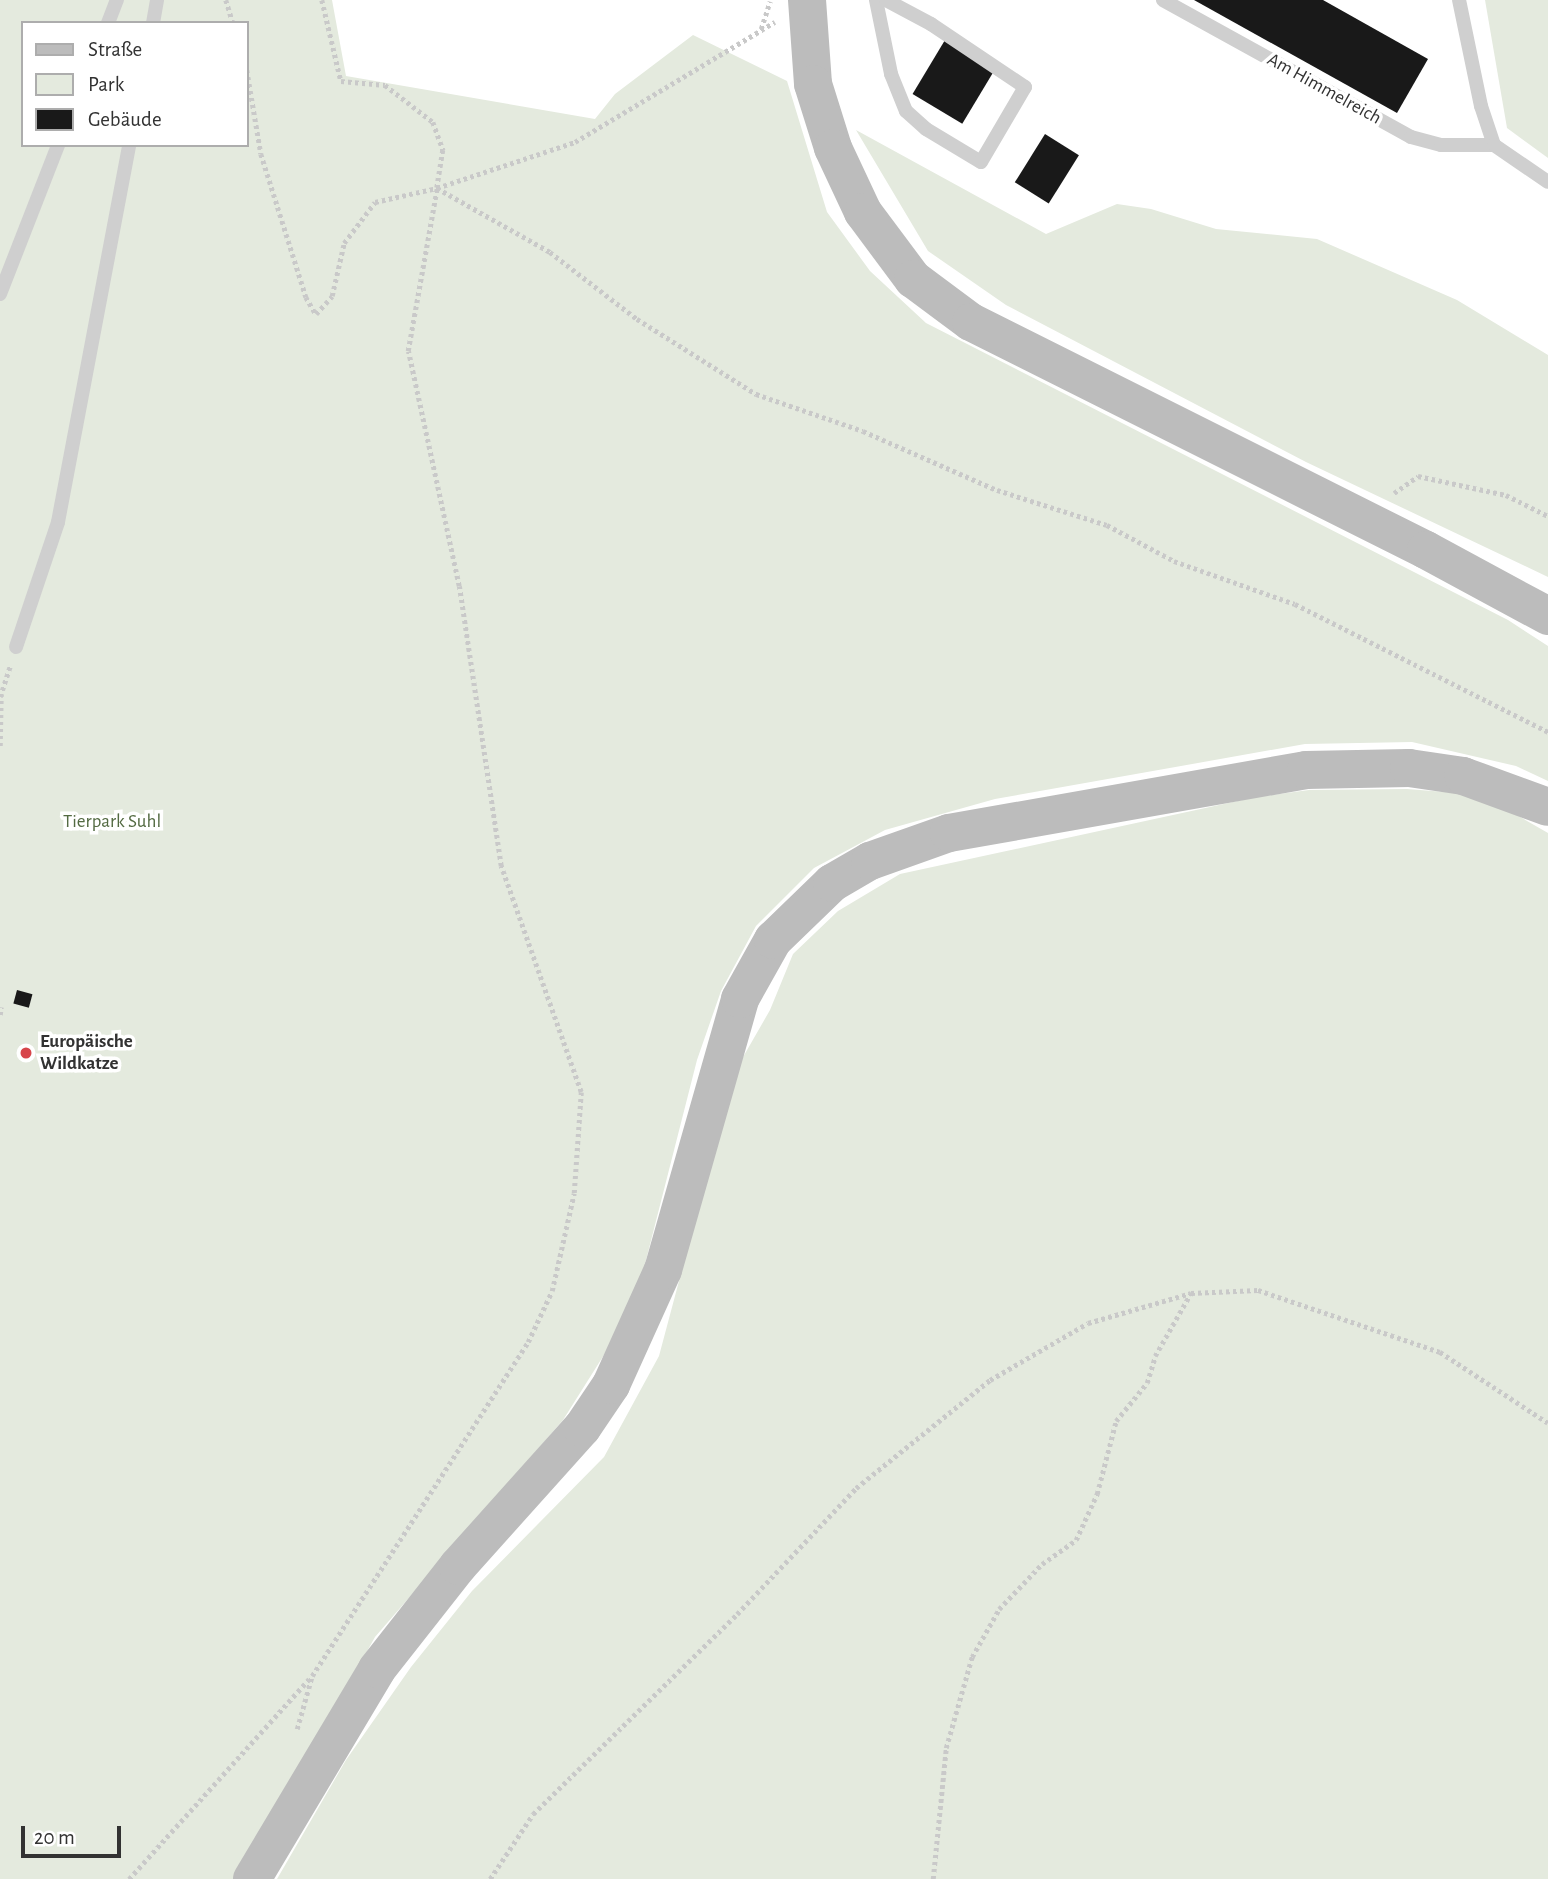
<!DOCTYPE html>
<html>
<head>
<meta charset="utf-8">
<style>
  body { margin:0 }
  #map { position:relative; width:1548px; height:1879px; overflow:hidden; background:#fff; font-family:"Alegreya Sans",sans-serif }
  div>[style] { position:absolute }
  .green>* { inset:0; background:#e4eade }
  .building>* { inset:0; background:#191919; transform-origin:0 0 }
  .path>* { height:4.5px; margin-top:-2.25px; transform-origin:0; background:repeating-linear-gradient(90deg,#c9c9c9 0 3.5px,transparent 0 7px) }
  .service>* { height:14px; margin:-7px; padding:0 7px; transform-origin:7px; border-radius:7px; background:#cfcfcf }
  .secondary>* { height:38px; margin:-19px; padding:0 19px; transform-origin:19px; border-radius:19px; background:#bcbcbc }
  .dots>* { width:19px; height:19px; translate:-50% -50%; box-sizing:border-box; border:4px solid #fff; border-radius:50% }
  span { translate:-50% -50%; white-space:nowrap; text-align:center; line-height:1.15; -webkit-text-stroke:7px #fff; paint-order:stroke }
  .street-label { font-size:19px; color:#323232 }
  .park-label { font-size:19px; color:#536a42 }
  .poi-label { font-size:19px; color:#323232; font-weight:700 }
  .left { translate:0 -50%; text-align:left }
  .legend { position:absolute; left:21px; top:21px; width:228px; height:126px; box-sizing:border-box; background:#fff; border:2px solid #adadad; margin:0; padding:9px 12px; list-style:none; font-size:21px; color:#323232 }
  .legend li { display:flex; align-items:center; gap:14px; height:35px }
  .legend b { width:35px; border:2px solid #adadad }
  .scale { position:absolute; left:21px; top:1826px; width:100px; height:32px; box-sizing:border-box; border:4px solid #323232; border-top:0; padding-left:9px; font-size:21px; line-height:24px; white-space:nowrap; color:#323232; -webkit-text-stroke:5px #fff; paint-order:stroke }
</style>
</head>
<body>
<div id="map">
  <div class="green">
    <div style="clip-path:polygon(evenodd,0 0,332px 0,346px 76px,595px 119px,615px 94px,693px 35px,787px 81px,827px 212px,870px 271px,926px 323px,1508px 620px,1548px 646px,1548px 781px,1516px 766px,1412px 742px,1305px 744px,995px 799px,885px 830px,814px 868px,756px 926px,721px 991px,697px 1060px,644px 1268px,614px 1339px,563px 1420px,375px 1637px,240px 1879px,0 1879px,0 0,23px 23px,247px 23px,247px 145px,23px 145px,23px 23px)"></div>
    <div style="clip-path:polygon(1485px 0,1548px 0,1548px 158px,1507px 128px)"></div>
    <div style="clip-path:polygon(856px 130px,1046px 234px,1117px 204px,1151px 209px,1216px 229px,1317px 239px,1457px 300px,1548px 355px,1548px 577px,1306px 462px,1006px 305px,928px 251px)"></div>
    <div style="clip-path:polygon(1407px 789px,1458px 793px,1501px 806px,1548px 833px,1548px 1879px,277px 1879px,346px 1760px,411px 1667px,472px 1591px,604px 1457px,659px 1356px,735px 1071px,770px 1010px,793px 954px,838px 911px,900px 874px,1256px 797px,1309px 790px)"></div>
  </div>
  <div class="building">
    <div style="clip-path:polygon(1194px 0,1323px 0,1428px 59px,1397px 113px)"></div>
    <div style="left:945px;top:40px;width:58px;height:63px;rotate:31deg"></div>
    <div style="left:1045px;top:134px;width:40px;height:57px;rotate:32deg"></div>
    <div style="left:17px;top:990px;width:16px;height:14px;rotate:15deg"></div>
  </div>
  <div class="path">
    <div style="left:226px;top:0;width:24px;rotate:73deg"></div>
    <div style="left:322px;top:0;width:83px;rotate:76.8deg"></div>
    <div style="left:341px;top:81px;width:44px;rotate:5.2deg"></div>
    <div style="left:385px;top:85px;width:61px;rotate:37.6deg"></div>
    <div style="left:433px;top:122px;width:30px;rotate:70deg"></div>
    <div style="left:443px;top:150px;width:38px;rotate:99deg"></div>
    <div style="left:761px;top:29px;width:29px;rotate:-72deg"></div>
    <div style="left:247px;top:70px;width:85px;rotate:80.5deg"></div>
    <div style="left:261px;top:154px;width:150px;rotate:72.5deg"></div>
    <div style="left:306px;top:297px;width:20px;rotate:60deg"></div>
    <div style="left:316px;top:314px;width:24px;rotate:-48deg"></div>
    <div style="left:332px;top:296px;width:54px;rotate:-77.2deg"></div>
    <div style="left:344px;top:243px;width:51px;rotate:-52.9deg"></div>
    <div style="left:375px;top:202px;width:64px;rotate:-12.7deg"></div>
    <div style="left:437px;top:188px;width:130px;rotate:29.5deg"></div>
    <div style="left:550px;top:252px;width:110px;rotate:37.6deg"></div>
    <div style="left:637px;top:319px;width:141px;rotate:32.2deg"></div>
    <div style="left:756px;top:394px;width:113px;rotate:19.1deg"></div>
    <div style="left:863px;top:431px;width:146px;rotate:23.8deg"></div>
    <div style="left:997px;top:490px;width:115px;rotate:17.7deg"></div>
    <div style="left:1107px;top:525px;width:76px;rotate:28.2deg"></div>
    <div style="left:1174px;top:561px;width:128px;rotate:19.6deg"></div>
    <div style="left:1295px;top:604px;width:284px;rotate:26.8deg"></div>
    <div style="left:1394px;top:493px;width:29px;rotate:-35deg"></div>
    <div style="left:1418px;top:476px;width:90px;rotate:12.2deg"></div>
    <div style="left:1506px;top:495px;width:47px;rotate:26.6deg"></div>
    <div style="left:0;top:697px;width:32px;rotate:-72deg"></div>
    <div style="left:0;top:746px;width:52px;rotate:-88.9deg"></div>
    <div style="left:0;top:1015px;width:8px;rotate:-83deg"></div>
    <div style="left:297px;top:1729px;width:55px;rotate:-74.2deg"></div>
    <div style="left:312px;top:1676px;width:398px;rotate:-57.1deg"></div>
    <div style="left:528px;top:1342px;width:56px;rotate:-64.8deg"></div>
    <div style="left:552px;top:1291px;width:100px;rotate:-77.3deg"></div>
    <div style="left:574px;top:1193px;width:101px;rotate:-86deg"></div>
    <div style="left:581px;top:1092px;width:240px;rotate:-109.5deg"></div>
    <div style="left:501px;top:866px;width:283px;rotate:-98.5deg"></div>
    <div style="left:459px;top:586px;width:240px;rotate:-102.2deg"></div>
    <div style="left:408px;top:351px;width:166px;rotate:-79.9deg"></div>
    <div style="left:437px;top:188px;width:145px;rotate:-18.4deg"></div>
    <div style="left:575px;top:142px;width:233px;rotate:-31deg"></div>
    <div style="left:129px;top:1879px;width:269px;rotate:-48deg"></div>
    <div style="left:490px;top:1879px;width:78px;rotate:-56.5deg"></div>
    <div style="left:533px;top:1814px;width:286px;rotate:-44.4deg"></div>
    <div style="left:737px;top:1614px;width:173px;rotate:-46.6deg"></div>
    <div style="left:856px;top:1488px;width:172px;rotate:-38.9deg"></div>
    <div style="left:990px;top:1380px;width:113px;rotate:-30.2deg"></div>
    <div style="left:1088px;top:1323px;width:107px;rotate:-16.2deg"></div>
    <div style="left:1191px;top:1293px;width:67px;rotate:-2.6deg"></div>
    <div style="left:1258px;top:1290px;width:192px;rotate:18.8deg"></div>
    <div style="left:1440px;top:1352px;width:129px;rotate:33.3deg"></div>
    <div style="left:933px;top:1879px;width:132px;rotate:-84.3deg"></div>
    <div style="left:946px;top:1748px;width:95px;rotate:-74.1deg"></div>
    <div style="left:972px;top:1657px;width:55px;rotate:-60.6deg"></div>
    <div style="left:999px;top:1609px;width:62px;rotate:-46.3deg"></div>
    <div style="left:1042px;top:1564px;width:42px;rotate:-35.2deg"></div>
    <div style="left:1076px;top:1540px;width:51px;rotate:-65.5deg"></div>
    <div style="left:1097px;top:1494px;width:75px;rotate:-75.4deg"></div>
    <div style="left:1116px;top:1421px;width:49px;rotate:-50.8deg"></div>
    <div style="left:1147px;top:1383px;width:28px;rotate:-73deg"></div>
    <div style="left:1155px;top:1356px;width:73px;rotate:-60.3deg"></div>
  </div>
  <div class="service">
    <div style="left:876px;top:0;width:76px;rotate:78.5deg"></div>
    <div style="left:891px;top:74px;width:40px;rotate:68deg"></div>
    <div style="left:906px;top:111px;width:27px;rotate:42deg"></div>
    <div style="left:926px;top:129px;width:64px;rotate:31deg"></div>
    <div style="left:981px;top:162px;width:87px;rotate:-59.6deg"></div>
    <div style="left:1025px;top:87px;width:113px;rotate:-146.2deg"></div>
    <div style="left:931px;top:24px;width:51px;rotate:-151.9deg"></div>
    <div style="left:1163px;top:0;width:283px;rotate:28.9deg"></div>
    <div style="left:1411px;top:137px;width:31px;rotate:15deg"></div>
    <div style="left:1441px;top:145px;width:53px"></div>
    <div style="left:1494px;top:145px;width:41px;rotate:-108.4deg"></div>
    <div style="left:1481px;top:106px;width:108px;rotate:-101.7deg"></div>
    <div style="left:108px;top:23px;width:25px;rotate:-69deg"></div>
    <div style="left:153px;top:23px;width:23px;rotate:-80deg"></div>
    <div style="left:1494px;top:145px;width:65px;rotate:34.4deg"></div>
    <div style="left:0;top:294px;width:160px;rotate:-68.7deg"></div>
    <div style="left:16px;top:647px;width:132px;rotate:-71.4deg"></div>
    <div style="left:58px;top:522px;width:384px;rotate:-79.3deg"></div>
  </div>
  <div class="secondary">
    <div style="left:807px;top:0;width:84px;rotate:85.9deg"></div>
    <div style="left:813px;top:84px;width:67px;rotate:72.6deg"></div>
    <div style="left:833px;top:148px;width:71px;rotate:64.9deg"></div>
    <div style="left:863px;top:212px;width:84px;rotate:53.3deg"></div>
    <div style="left:913px;top:279px;width:72px;rotate:36.6deg"></div>
    <div style="left:971px;top:322px;width:509px;rotate:26.62deg"></div>
    <div style="left:1426px;top:550px;width:139px;rotate:28.4deg"></div>
    <div style="left:252px;top:1879px;width:244px;rotate:-59.2deg"></div>
    <div style="left:377px;top:1669px;width:131px;rotate:-51.8deg"></div>
    <div style="left:458px;top:1566px;width:186px;rotate:-48.1deg"></div>
    <div style="left:582px;top:1428px;width:52px;rotate:-56deg"></div>
    <div style="left:611px;top:1385px;width:126px;rotate:-65.7deg"></div>
    <div style="left:663px;top:1270px;width:282px;rotate:-74.1deg"></div>
    <div style="left:740px;top:999px;width:68px;rotate:-60.8deg"></div>
    <div style="left:773px;top:940px;width:82px;rotate:-44deg"></div>
    <div style="left:832px;top:883px;width:44px;rotate:-30.1deg"></div>
    <div style="left:870px;top:861px;width:84px;rotate:-19.5deg"></div>
    <div style="left:949px;top:833px;width:363px;rotate:-10deg"></div>
    <div style="left:1306px;top:770px;width:103px;rotate:-1.1deg"></div>
    <div style="left:1409px;top:768px;width:55px;rotate:8.4deg"></div>
    <div style="left:1463px;top:776px;width:90px;rotate:20deg"></div>
  </div>
  <div class="dots">
    <div style="left:26px;top:1053px;background:#d7454a"></div>
  </div>
  <div class="street-label">
    <span style="left:1324px;top:89px;rotate:29deg">Am Himmelreich</span>
  </div>
  <div class="park-label">
    <span style="left:112px;top:822px">Tierpark Suhl</span>
  </div>
  <div class="poi-label">
    <span class="left" style="left:40px;top:1053px">Europäische<br>Wildkatze</span>
  </div>
  <ul class="legend">
  <li><b style="height:9px;background:#bcbcbc"></b>Straße</li>
  <li><b style="height:19px;background:#e4eade"></b>Park</li>
  <li><b style="height:19px;background:#191919"></b>Gebäude</li>
  </ul>
  <div class="scale">20 m</div>
</div>
</body>
</html>
